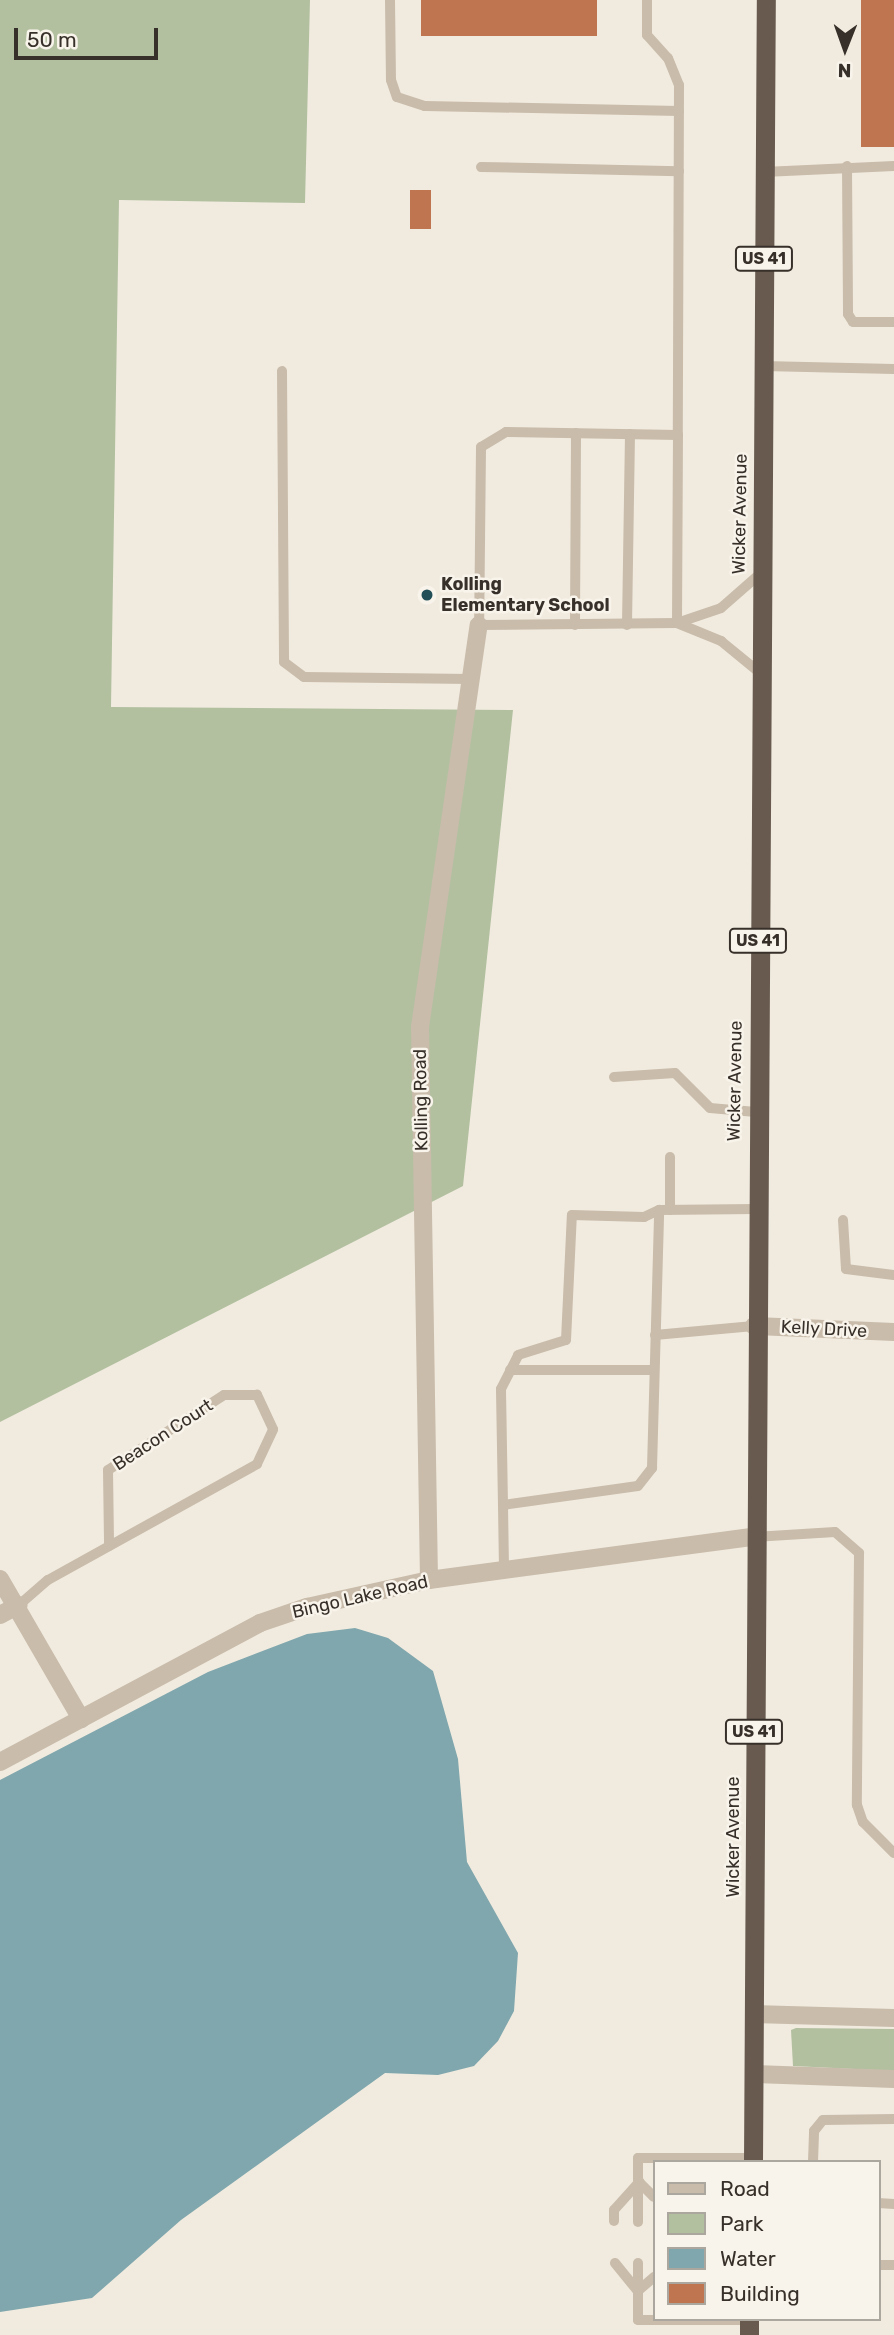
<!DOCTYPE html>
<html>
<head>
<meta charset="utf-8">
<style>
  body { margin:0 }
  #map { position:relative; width:894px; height:2335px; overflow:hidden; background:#f1ebdf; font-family:Rubik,sans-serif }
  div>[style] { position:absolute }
  .green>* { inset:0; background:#b2c0a0 }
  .water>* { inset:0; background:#80a7ad }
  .building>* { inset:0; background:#bf7550; transform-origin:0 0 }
  .service>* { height:10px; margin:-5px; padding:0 5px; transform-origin:5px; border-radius:5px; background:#c9bcab }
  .minor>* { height:18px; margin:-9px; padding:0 9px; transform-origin:9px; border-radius:9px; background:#c9bcab }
  .tertiary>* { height:18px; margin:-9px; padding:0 9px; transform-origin:9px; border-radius:9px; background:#c9bcab }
  .trunk>* { height:19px; margin:-9.5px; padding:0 9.5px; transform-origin:9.5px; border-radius:9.5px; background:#685a4f }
  .dots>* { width:19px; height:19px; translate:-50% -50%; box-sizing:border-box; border:4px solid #f9f4eb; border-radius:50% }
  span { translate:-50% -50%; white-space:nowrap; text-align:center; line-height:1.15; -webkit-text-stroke:5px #f9f4eb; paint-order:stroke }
  .shield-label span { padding:2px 5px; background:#f9f4eb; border:2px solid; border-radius:5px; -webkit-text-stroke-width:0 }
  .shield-label { font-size:16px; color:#37302a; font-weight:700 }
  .street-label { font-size:18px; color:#37302a }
  .poi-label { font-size:18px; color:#37302a; font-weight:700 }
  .left { translate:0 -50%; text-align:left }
  .legend { position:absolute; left:653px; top:2160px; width:228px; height:161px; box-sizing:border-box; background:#f9f4eb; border:2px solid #aba69e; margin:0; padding:9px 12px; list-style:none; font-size:21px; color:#37302a }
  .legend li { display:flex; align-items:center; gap:14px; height:35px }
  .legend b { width:35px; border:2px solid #aba69e }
  .north { position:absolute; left:810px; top:14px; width:70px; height:70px; -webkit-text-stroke:5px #f9f4eb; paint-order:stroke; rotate:181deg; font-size:19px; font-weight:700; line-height:28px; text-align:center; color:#37302a }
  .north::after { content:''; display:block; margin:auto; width:24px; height:32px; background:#37302a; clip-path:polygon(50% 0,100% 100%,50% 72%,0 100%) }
  .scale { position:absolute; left:14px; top:28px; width:144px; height:32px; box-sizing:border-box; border:4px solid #37302a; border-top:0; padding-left:9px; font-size:21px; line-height:24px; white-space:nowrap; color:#37302a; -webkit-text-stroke:5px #f9f4eb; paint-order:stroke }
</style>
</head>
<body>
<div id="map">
  <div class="green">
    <div style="clip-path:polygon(0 0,310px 0,305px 203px,119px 200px,111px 707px,513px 710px,463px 1186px,0 1422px)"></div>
    <div style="clip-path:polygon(796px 2028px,894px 2029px,894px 2071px,793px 2066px,791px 2030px)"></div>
  </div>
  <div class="water">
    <div style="clip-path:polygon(355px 1628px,388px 1638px,433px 1671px,458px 1759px,467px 1862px,518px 1953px,514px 2011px,498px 2041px,474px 2066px,438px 2075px,385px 2073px,181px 2220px,92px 2298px,0 2312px,0 1780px,208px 1672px,307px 1634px)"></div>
  </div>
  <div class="building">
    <div style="left:421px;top:0;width:176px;height:36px"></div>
    <div style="left:861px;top:0;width:33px;height:147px"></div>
    <div style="left:410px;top:190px;width:21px;height:39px"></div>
  </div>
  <div class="service">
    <div style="left:390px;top:0;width:80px;rotate:89.3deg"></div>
    <div style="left:391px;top:80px;width:18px;rotate:71deg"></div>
    <div style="left:397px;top:97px;width:29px;rotate:18deg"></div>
    <div style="left:425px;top:106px;width:254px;rotate:1.1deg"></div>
    <div style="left:647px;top:0;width:35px;rotate:90deg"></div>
    <div style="left:647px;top:35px;width:31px;rotate:48deg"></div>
    <div style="left:668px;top:58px;width:29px;rotate:68deg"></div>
    <div style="left:679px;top:85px;width:350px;rotate:90.2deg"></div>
    <div style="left:847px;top:166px;width:148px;rotate:89.6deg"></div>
    <div style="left:848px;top:314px;width:9px;rotate:58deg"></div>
    <div style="left:853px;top:322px;width:41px"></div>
    <div style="left:481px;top:167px;width:198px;rotate:1.2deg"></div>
    <div style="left:764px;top:172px;width:130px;rotate:-2.6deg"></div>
    <div style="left:763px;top:366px;width:131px;rotate:1.3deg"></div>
    <div style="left:282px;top:371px;width:291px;rotate:89.6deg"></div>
    <div style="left:284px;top:662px;width:25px;rotate:37deg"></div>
    <div style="left:304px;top:677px;width:167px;rotate:0.7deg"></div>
    <div style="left:677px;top:623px;width:188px;rotate:-89.7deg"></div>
    <div style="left:678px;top:435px;width:172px;rotate:-179deg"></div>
    <div style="left:506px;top:432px;width:29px;rotate:149deg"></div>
    <div style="left:481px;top:447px;width:178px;rotate:90.6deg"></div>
    <div style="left:479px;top:625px;width:198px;rotate:-0.6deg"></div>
    <div style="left:677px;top:623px;width:46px;rotate:-18.8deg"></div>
    <div style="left:721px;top:608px;width:53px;rotate:-41.2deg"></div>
    <div style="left:677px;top:623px;width:48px;rotate:22.2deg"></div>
    <div style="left:721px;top:641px;width:50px;rotate:39.4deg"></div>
    <div style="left:575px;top:625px;width:192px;rotate:-89.7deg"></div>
    <div style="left:627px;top:625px;width:191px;rotate:-89.1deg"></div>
    <div style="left:614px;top:1077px;width:61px;rotate:-3.8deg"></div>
    <div style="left:675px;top:1073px;width:49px;rotate:45deg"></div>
    <div style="left:710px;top:1108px;width:46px;rotate:5deg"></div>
    <div style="left:670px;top:1157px;width:53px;rotate:90deg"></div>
    <div style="left:843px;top:1220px;width:49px;rotate:86.5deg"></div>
    <div style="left:846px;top:1269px;width:48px;rotate:7.1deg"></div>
    <div style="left:655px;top:1335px;width:99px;rotate:-5.2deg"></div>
    <div style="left:510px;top:1370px;width:144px"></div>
    <div style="left:503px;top:1505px;width:116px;rotate:-91deg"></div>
    <div style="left:501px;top:1389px;width:38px;rotate:-63deg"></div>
    <div style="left:518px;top:1355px;width:50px;rotate:-17.4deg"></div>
    <div style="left:566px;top:1340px;width:125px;rotate:-87.3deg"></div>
    <div style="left:572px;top:1215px;width:72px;rotate:1.6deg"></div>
    <div style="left:644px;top:1217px;width:17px;rotate:-25deg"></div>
    <div style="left:753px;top:1537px;width:82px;rotate:-3.5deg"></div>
    <div style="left:835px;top:1532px;width:32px;rotate:41deg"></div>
    <div style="left:859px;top:1553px;width:252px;rotate:90.5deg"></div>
    <div style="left:857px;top:1805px;width:18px;rotate:71deg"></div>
    <div style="left:863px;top:1822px;width:44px;rotate:45deg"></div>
    <div style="left:504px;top:1569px;width:64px;rotate:-90.9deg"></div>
    <div style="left:503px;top:1505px;width:136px;rotate:-8deg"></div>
    <div style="left:638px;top:1486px;width:23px;rotate:-52deg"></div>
    <div style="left:652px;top:1468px;width:258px;rotate:-88.4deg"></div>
    <div style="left:659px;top:1210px;width:96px;rotate:-0.6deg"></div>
    <div style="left:19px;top:1605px;width:38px;rotate:-41deg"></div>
    <div style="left:48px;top:1580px;width:239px;rotate:-29deg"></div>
    <div style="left:257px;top:1464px;width:38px;rotate:-65deg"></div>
    <div style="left:273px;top:1429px;width:38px;rotate:-115deg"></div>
    <div style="left:257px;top:1395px;width:33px;rotate:180deg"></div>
    <div style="left:224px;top:1395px;width:138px;rotate:147.1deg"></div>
    <div style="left:108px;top:1470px;width:76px;rotate:89.2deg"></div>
    <div style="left:813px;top:2162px;width:31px;rotate:-88deg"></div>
    <div style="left:814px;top:2131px;width:14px;rotate:-51deg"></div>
    <div style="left:823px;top:2120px;width:71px;rotate:-0.8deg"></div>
    <div style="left:878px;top:2203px;width:16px;rotate:4deg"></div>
    <div style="left:614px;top:2221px;width:11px;rotate:-90deg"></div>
    <div style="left:614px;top:2210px;width:38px;rotate:-48deg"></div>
    <div style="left:639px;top:2182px;width:21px;rotate:45deg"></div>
    <div style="left:638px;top:2222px;width:64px;rotate:-90deg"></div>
    <div style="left:638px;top:2158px;width:115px"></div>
    <div style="left:615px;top:2263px;width:36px;rotate:51deg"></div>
    <div style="left:878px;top:2265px;width:16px"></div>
    <div style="left:654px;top:2277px;width:21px;rotate:139deg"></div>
    <div style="left:638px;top:2291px;width:29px;rotate:90deg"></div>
    <div style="left:638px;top:2320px;width:111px"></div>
    <div style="left:638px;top:2291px;width:28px;rotate:-90deg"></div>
  </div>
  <div class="minor">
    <div style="left:754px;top:1326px;width:140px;rotate:2.5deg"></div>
    <div style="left:0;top:1579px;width:162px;rotate:59.9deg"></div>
    <div style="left:429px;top:1580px;width:553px;rotate:-90.93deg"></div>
    <div style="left:420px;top:1027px;width:406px;rotate:-81.7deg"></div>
    <div style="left:0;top:1615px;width:21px;rotate:-28deg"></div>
    <div style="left:754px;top:2014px;width:140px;rotate:1.6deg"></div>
    <div style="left:755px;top:2074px;width:139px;rotate:2.1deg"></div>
  </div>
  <div class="tertiary">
    <div style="left:0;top:1762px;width:295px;rotate:-28.1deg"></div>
    <div style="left:260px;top:1623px;width:50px;rotate:-18.8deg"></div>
    <div style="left:307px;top:1607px;width:125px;rotate:-12.5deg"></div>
    <div style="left:429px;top:1580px;width:327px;rotate:-7.6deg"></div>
  </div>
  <div class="trunk">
    <div style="left:753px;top:2162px;width:2162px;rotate:-89.66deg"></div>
    <div style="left:749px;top:2335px;width:16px;rotate:-90deg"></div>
  </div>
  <div class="dots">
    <div style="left:427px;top:595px;background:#224e57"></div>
  </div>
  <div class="shield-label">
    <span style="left:764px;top:259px">US 41</span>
    <span style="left:758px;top:941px">US 41</span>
    <span style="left:754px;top:1732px">US 41</span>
  </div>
  <div class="street-label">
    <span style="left:740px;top:514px;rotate:-89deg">Wicker Avenue</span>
    <span style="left:735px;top:1081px;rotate:-89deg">Wicker Avenue</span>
    <span style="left:421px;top:1100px;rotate:-91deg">Kolling Road</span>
    <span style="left:824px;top:1329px;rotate:3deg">Kelly Drive</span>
    <span style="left:163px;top:1435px;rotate:-33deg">Beacon Court</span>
    <span style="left:360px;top:1597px;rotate:-13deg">Bingo Lake Road</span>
    <span style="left:733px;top:1837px;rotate:-90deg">Wicker Avenue</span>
  </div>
  <div class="poi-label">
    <span class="left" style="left:441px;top:595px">Kolling<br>Elementary School</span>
  </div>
  <ul class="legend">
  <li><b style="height:9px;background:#c9bcab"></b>Road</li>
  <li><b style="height:19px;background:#b2c0a0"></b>Park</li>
  <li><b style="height:19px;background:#80a7ad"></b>Water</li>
  <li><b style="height:19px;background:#bf7550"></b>Building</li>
  </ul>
  <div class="north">N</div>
  <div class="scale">50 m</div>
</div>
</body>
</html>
